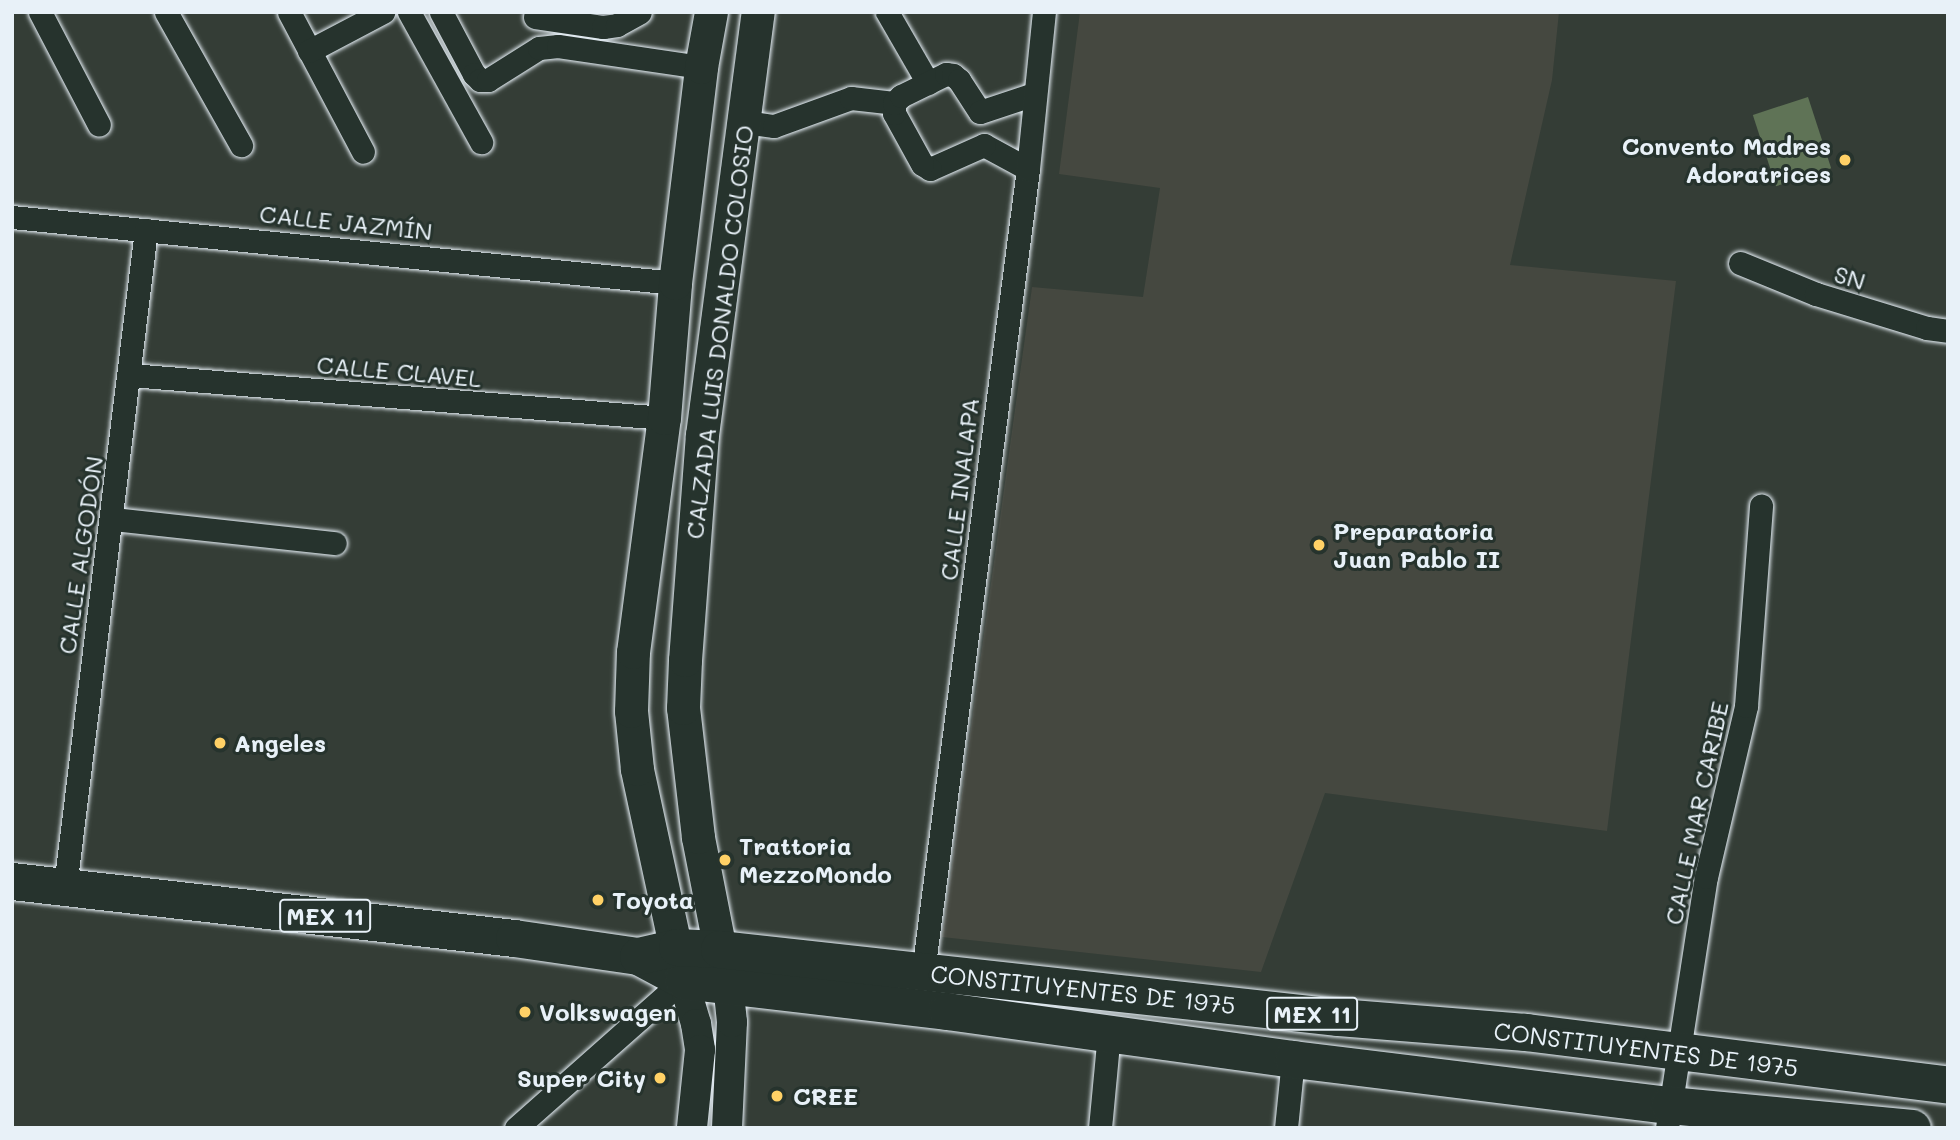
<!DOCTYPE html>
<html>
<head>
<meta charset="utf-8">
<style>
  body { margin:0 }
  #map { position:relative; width:1960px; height:1140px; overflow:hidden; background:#343d36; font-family:Mali,sans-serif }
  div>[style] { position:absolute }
  .built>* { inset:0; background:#454840 }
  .green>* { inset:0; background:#5f7356; transform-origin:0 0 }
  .roads { filter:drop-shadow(0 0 2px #e8f1f8) drop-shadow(0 0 2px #e8f1f8) }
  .minor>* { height:23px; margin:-11.5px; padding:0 11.5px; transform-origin:11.5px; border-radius:11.5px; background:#26332d }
  .tertiary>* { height:30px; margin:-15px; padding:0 15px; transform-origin:15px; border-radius:15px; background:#26332d }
  .secondary>* { height:33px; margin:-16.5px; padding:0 16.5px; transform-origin:16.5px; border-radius:16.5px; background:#26332d }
  .primary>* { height:37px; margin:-18.5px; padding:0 18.5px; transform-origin:18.5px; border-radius:18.5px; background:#26332d }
  .dots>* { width:19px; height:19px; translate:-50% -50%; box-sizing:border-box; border:4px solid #26332d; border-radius:50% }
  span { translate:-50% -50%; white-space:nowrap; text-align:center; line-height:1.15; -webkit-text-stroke:6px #26332d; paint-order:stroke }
  .shield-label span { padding:2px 5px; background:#26332d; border:2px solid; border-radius:5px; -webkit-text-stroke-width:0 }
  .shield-label { font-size:23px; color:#e8f1f8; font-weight:700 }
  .poi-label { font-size:24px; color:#e8f1f8; font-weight:700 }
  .right { translate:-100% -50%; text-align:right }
  .left { translate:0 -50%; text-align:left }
  .street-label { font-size:24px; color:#e8f1f8 }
  .frame { position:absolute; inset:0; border:14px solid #e8f1f8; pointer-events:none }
</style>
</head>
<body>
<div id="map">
  <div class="built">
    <div style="clip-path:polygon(1080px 12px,1559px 12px,1552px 80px,1510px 265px,1676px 281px,1607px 831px,1325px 793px,1261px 972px,942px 937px,1032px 287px,1143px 297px,1160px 188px,1059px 174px)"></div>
  </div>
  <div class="green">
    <div style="left:1808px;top:97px;width:75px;height:58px;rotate:72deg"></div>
  </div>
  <div class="roads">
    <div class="minor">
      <div style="left:40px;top:12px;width:127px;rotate:62.4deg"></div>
      <div style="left:166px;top:12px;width:153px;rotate:60.6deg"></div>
      <div style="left:289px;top:12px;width:158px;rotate:62.1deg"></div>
      <div style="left:409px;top:12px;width:149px;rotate:61deg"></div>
      <div style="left:441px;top:12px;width:70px;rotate:62deg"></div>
      <div style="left:474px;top:74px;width:8px;rotate:45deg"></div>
      <div style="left:480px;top:80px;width:8px"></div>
      <div style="left:488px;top:80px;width:60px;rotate:-32.1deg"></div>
      <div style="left:539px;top:48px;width:19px;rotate:-6deg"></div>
      <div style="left:558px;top:46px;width:145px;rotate:8.4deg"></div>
      <div style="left:887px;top:12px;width:82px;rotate:60deg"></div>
      <div style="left:535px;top:17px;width:69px;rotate:8.4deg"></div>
      <div style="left:603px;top:27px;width:14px;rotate:-8deg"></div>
      <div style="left:617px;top:25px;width:26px;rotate:-29deg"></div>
      <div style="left:309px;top:51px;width:84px;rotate:-27.8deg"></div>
      <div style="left:745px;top:122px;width:29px;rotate:8deg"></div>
      <div style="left:774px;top:126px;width:82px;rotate:-20deg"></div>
      <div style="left:851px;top:98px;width:43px;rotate:6.6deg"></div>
      <div style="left:1028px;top:169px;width:50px;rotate:-151.4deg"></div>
      <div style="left:984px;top:145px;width:59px;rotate:156deg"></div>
      <div style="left:930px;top:169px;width:9px;rotate:-148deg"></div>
      <div style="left:922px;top:164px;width:58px;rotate:-118.8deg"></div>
      <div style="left:894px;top:113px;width:10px;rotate:-90deg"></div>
      <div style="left:894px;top:103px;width:10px;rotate:-45deg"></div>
      <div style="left:901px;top:96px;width:50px;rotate:-26.1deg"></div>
      <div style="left:946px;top:74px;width:7px;rotate:8deg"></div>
      <div style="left:953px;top:75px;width:8px;rotate:40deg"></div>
      <div style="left:959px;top:80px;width:38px;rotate:57deg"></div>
      <div style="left:980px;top:112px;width:57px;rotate:-18.4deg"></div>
      <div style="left:12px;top:217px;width:666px;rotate:5.68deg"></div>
      <div style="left:1740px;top:263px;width:82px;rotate:22.2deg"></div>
      <div style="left:1816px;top:294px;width:116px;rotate:17deg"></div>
      <div style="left:1927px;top:328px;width:21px;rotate:8deg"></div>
      <div style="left:130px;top:375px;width:536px;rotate:4.6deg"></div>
      <div style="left:113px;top:519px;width:223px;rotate:6.2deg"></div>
      <div style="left:65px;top:887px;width:662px;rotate:-82.97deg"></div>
      <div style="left:923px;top:972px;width:810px;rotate:-82.55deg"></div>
      <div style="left:1028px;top:169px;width:158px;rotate:-84.2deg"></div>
      <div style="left:516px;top:1128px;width:223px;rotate:-41.5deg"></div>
      <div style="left:1100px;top:1128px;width:95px;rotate:-84.6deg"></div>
      <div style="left:1286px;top:1128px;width:69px;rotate:-84.2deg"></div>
      <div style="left:1667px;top:1128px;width:254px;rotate:-81.2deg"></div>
      <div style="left:1706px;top:877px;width:176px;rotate:-76.8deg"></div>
      <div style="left:1746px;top:706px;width:201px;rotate:-85.7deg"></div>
    </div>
    <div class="tertiary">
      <div style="left:683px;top:980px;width:46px;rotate:73.5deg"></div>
      <div style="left:696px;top:1024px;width:26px;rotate:81deg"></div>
      <div style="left:700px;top:1050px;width:78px;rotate:95.9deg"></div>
      <div style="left:727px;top:1128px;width:106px;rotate:-87.3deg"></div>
      <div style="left:732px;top:1022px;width:38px;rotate:-96deg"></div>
    </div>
    <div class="secondary">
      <div style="left:681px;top:973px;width:209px;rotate:-102.2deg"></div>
      <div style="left:637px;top:769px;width:58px;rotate:-95.9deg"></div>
      <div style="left:631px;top:711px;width:59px;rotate:-88.1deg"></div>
      <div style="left:633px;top:652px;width:236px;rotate:-82.5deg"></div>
      <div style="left:664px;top:418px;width:135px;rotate:-85.3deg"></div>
      <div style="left:675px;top:283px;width:218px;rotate:-83.1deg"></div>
      <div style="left:701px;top:67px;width:56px;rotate:-79.7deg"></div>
      <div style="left:725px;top:975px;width:141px;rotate:-101.1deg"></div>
      <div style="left:698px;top:837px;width:130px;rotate:-96.6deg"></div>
      <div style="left:683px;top:708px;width:48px;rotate:-87.6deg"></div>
      <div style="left:685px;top:660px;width:226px;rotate:-85.7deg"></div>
      <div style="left:702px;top:435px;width:427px;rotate:-82.5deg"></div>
    </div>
    <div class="primary">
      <div style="left:12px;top:881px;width:505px;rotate:6.48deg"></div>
      <div style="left:514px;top:938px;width:125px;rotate:8.3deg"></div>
      <div style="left:638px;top:956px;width:51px;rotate:28.1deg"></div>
      <div style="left:683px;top:980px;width:266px;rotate:6.7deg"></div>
      <div style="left:947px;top:1011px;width:349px;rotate:7.9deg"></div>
      <div style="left:1293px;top:1059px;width:379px;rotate:7deg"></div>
      <div style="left:1669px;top:1105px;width:244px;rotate:5.4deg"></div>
      <div style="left:638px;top:956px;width:40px;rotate:-13deg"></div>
      <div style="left:677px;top:947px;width:42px;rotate:2.7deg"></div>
      <div style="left:719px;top:949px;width:623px;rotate:6.27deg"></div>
      <div style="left:1338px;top:1017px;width:188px;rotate:4.6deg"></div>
      <div style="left:1525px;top:1032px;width:426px;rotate:7.1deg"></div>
    </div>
  </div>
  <div class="dots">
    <div style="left:1845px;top:160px;background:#ffd166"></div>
    <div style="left:1319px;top:545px;background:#ffd166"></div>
    <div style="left:220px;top:743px;background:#ffd166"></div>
    <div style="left:725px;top:860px;background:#ffd166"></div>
    <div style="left:598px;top:900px;background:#ffd166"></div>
    <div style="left:525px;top:1012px;background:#ffd166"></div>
    <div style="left:660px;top:1078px;background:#ffd166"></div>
    <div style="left:777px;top:1096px;background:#ffd166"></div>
  </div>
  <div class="shield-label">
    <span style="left:325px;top:916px">MEX 11</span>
    <span style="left:1312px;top:1014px">MEX 11</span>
  </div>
  <div class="poi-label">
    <span class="right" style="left:1831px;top:160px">Convento Madres<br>Adoratrices</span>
    <span class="left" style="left:1333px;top:545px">Preparatoria<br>Juan Pablo II</span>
    <span class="left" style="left:234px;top:743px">Angeles</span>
    <span class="left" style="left:739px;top:860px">Trattoria<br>MezzoMondo</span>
    <span class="left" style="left:612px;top:900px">Toyota</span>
    <span class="left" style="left:539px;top:1012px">Volkswagen</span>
    <span class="right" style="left:646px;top:1078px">Super City</span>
    <span class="left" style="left:793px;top:1096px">CREE</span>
  </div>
  <div class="street-label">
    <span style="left:346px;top:222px;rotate:6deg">CALLE JAZMÍN</span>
    <span style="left:1850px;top:277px;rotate:17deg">SN</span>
    <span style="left:719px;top:332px;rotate:-83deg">CALZADA LUIS DONALDO COLOSIO</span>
    <span style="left:399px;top:371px;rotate:5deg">CALLE CLAVEL</span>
    <span style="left:959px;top:489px;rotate:-83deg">CALLE INALAPA</span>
    <span style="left:80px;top:555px;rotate:-82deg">CALLE ALGODÓN</span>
    <span style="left:1696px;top:813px;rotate:-78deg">CALLE MAR CARIBE</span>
    <span style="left:1083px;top:989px;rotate:6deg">CONSTITUYENTES DE 1975</span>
    <span style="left:1646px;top:1049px;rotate:7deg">CONSTITUYENTES DE 1975</span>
  </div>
  <div class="frame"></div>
</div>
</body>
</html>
